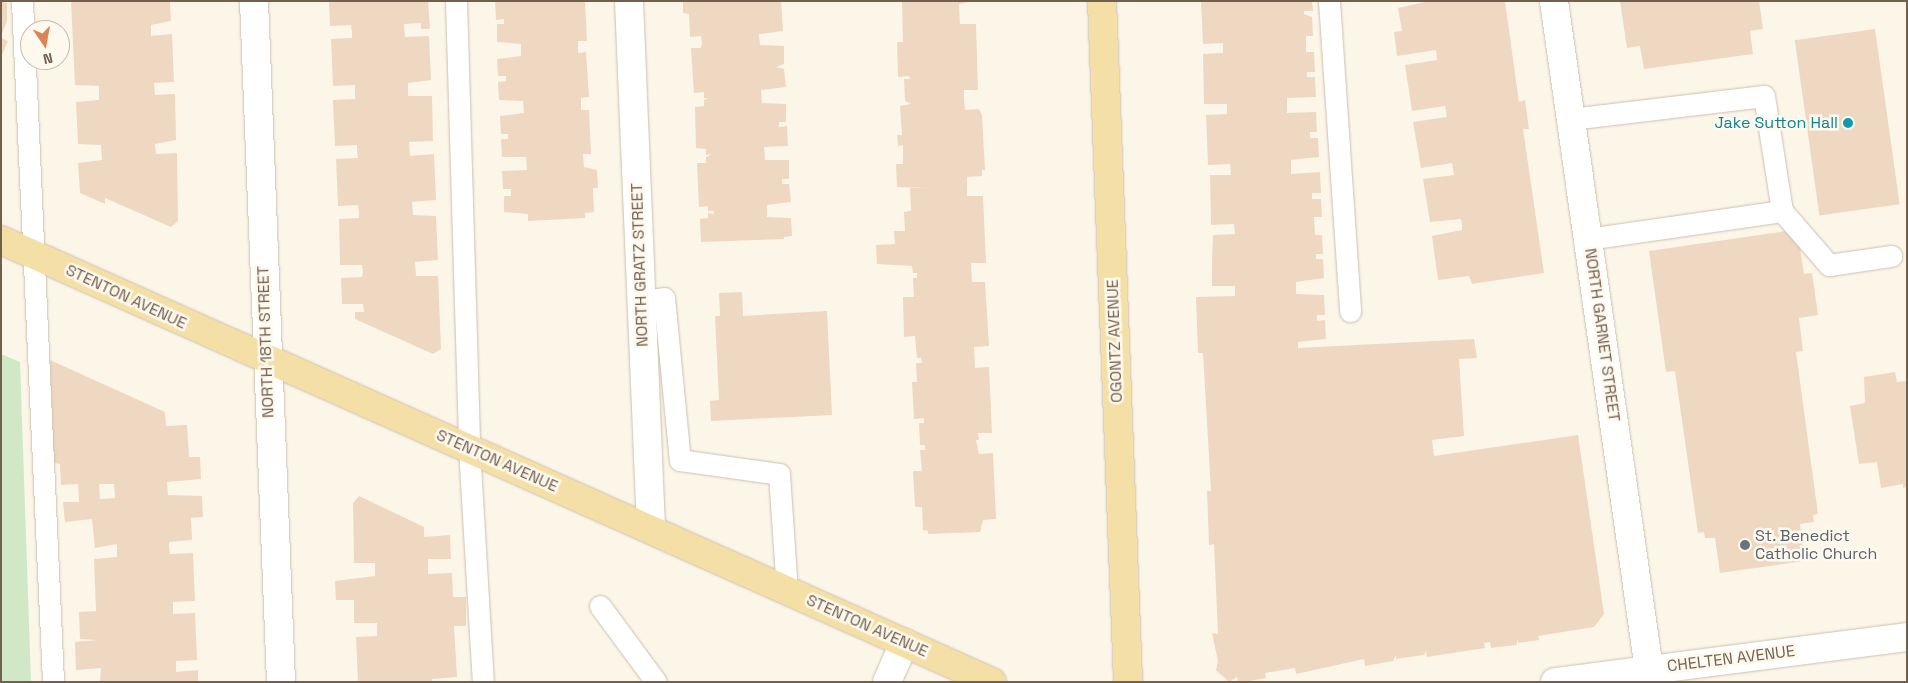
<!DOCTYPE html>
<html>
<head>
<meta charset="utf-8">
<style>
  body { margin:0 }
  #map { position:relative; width:1908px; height:683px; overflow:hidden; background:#fbf6e8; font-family:"Space Grotesk",sans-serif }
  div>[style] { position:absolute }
  .green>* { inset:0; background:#d1e8c7 }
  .building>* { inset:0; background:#eed8c2; transform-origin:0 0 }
  .roads { filter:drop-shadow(0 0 1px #ccbfaf) drop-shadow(0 0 1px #ccbfaf) }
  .service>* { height:21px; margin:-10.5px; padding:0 10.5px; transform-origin:10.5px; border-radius:10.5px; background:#fff }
  .minor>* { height:28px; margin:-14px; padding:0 14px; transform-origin:14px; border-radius:14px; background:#fff }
  .primary>* { height:28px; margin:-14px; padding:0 14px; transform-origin:14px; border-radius:14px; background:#f4dfa6 }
  .dots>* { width:14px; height:14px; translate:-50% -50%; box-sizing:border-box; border:2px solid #fef9ee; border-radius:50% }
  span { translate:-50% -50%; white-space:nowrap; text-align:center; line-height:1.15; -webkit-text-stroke:5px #fef9ee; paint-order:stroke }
  .culture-label { font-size:16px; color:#0d838f }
  .right { translate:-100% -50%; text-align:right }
  .street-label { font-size:16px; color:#735f4e }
  .worship-label { font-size:16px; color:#5b616d }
  .left { translate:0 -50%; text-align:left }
  .frame { position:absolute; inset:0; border:2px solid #735f4e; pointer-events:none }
  .north { position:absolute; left:20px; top:20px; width:50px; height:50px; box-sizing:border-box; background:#fef9ee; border:1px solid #c6bbae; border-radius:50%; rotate:168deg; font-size:14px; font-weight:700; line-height:20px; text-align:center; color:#735f4e }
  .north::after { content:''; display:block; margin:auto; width:18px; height:22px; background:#db8257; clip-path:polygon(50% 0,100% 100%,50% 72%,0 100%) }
</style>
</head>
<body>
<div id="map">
  <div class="green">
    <div style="clip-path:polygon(1px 354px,20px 362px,31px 682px,1px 682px)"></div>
  </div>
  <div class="building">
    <div style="clip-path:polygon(1px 1px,7px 3px,7px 21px,1px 36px)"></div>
    <div style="clip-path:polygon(71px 1px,170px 1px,171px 21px,151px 25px,151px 36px,172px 34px,174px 82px,154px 83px,155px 95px,175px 94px,176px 140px,155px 144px,156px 154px,177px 153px,178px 221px,171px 227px,105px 198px,105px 204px,80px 193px,78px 163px,102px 160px,101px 145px,78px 144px,76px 102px,99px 100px,99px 86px,75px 85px)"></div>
    <div style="clip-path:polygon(329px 1px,428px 1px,430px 29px,421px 29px,421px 23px,404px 24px,405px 37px,429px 36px,431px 80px,408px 83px,408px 96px,432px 96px,433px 141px,409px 142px,410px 156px,434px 154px,436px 200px,412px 202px,413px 215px,436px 216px,438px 260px,415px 262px,416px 276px,438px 276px,441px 349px,433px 354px,355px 319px,355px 312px,364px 312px,363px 304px,342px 304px,341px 278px,362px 277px,363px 272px,362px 265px,340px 265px,339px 219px,359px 218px,359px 212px,358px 205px,338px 206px,336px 159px,358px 158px,357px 152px,357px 145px,335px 146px,333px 100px,355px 99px,355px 85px,333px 86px,331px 39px,352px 38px,352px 33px,351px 25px,330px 26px)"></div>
    <div style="clip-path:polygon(495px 1px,585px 1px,587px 41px,578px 41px,578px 53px,586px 52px,589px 97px,581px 98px,581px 110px,589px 110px,591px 154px,583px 154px,584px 167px,597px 170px,598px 188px,593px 188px,594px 212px,585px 213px,585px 218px,528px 221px,528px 214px,504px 212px,504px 196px,511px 196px,511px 189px,503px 189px,502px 171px,527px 170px,526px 157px,502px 157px,501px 139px,508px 139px,508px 134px,501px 134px,500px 116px,524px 113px,523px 101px,499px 100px,498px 82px,506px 81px,506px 76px,498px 76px,497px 59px,521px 56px,521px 44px,497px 42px,497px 24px,504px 24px,504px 19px,496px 20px)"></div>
    <div style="clip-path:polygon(683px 1px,781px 1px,783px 31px,759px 34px,760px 45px,784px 46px,784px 64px,776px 67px,784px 69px,786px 87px,761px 90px,762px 103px,786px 104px,786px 122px,779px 122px,779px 127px,787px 126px,788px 146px,764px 147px,765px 160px,789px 160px,789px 179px,782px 179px,782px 184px,789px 184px,791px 202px,767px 205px,767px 217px,791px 218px,792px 236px,784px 237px,784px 239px,701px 242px,700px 219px,708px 218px,708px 213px,714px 214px,714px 211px,708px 211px,708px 206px,699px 207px,697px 163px,706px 163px,706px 157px,712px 154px,706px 155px,706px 149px,696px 148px,695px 107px,704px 106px,704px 100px,709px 98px,704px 98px,704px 92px,694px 93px,691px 48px,701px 48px,702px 43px,701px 36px,690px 37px,689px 14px,683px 13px)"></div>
    <div style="clip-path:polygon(902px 1px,974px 1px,959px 4px,960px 24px,976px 24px,978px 90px,964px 90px,964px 99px,965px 110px,979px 109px,982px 115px,985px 170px,982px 170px,982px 176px,967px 177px,967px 196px,983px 196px,986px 263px,971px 263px,972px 282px,985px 282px,989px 346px,974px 347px,975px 368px,989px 367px,992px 433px,978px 433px,979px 440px,976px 440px,979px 454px,993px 453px,996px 519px,983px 520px,980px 532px,928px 534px,928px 531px,923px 530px,922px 507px,915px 507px,913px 471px,922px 471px,920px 450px,925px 450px,925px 445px,920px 445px,919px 423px,924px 423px,924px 418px,914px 419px,912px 382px,917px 382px,916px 363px,922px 363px,921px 358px,917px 358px,915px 336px,904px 337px,903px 297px,914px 297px,913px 278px,917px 278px,917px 273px,913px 273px,912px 266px,877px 264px,876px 245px,895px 244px,894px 231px,905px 231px,904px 212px,911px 211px,910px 188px,929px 188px,897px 187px,896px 164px,903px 164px,903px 145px,898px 146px,897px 135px,902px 135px,900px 106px,911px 104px,905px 101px,904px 79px,910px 79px,909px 76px,898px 77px,897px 42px,903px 42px)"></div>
    <div style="clip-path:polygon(1201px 1px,1312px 1px,1313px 11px,1304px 11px,1304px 14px,1312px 17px,1313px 36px,1306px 36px,1306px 52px,1314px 52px,1315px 72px,1307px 72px,1307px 77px,1315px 77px,1316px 97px,1287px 98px,1287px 113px,1316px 112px,1317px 132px,1310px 132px,1310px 138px,1318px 138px,1319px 157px,1291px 160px,1291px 174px,1320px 172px,1321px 193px,1312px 193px,1312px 199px,1321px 199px,1322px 217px,1314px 217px,1315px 235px,1322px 235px,1323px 254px,1316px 254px,1316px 259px,1323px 259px,1324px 278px,1296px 282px,1296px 294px,1324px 295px,1325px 315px,1317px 315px,1317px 321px,1325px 320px,1326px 339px,1298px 342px,1298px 348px,1474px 339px,1477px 358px,1459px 359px,1464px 436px,1432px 440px,1434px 456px,1578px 435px,1604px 614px,1594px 627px,1538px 636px,1539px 640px,1518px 643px,1518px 639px,1516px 645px,1491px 648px,1490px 642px,1484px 643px,1485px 648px,1427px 657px,1426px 651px,1424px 655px,1396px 659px,1396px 655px,1393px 661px,1365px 666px,1364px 659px,1296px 674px,1295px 668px,1265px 673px,1266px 678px,1243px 682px,1238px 682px,1237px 677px,1229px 682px,1216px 670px,1218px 661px,1212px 633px,1218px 634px,1214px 544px,1209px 545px,1207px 491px,1211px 491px,1203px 353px,1198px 353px,1196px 297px,1235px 296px,1235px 286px,1212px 286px,1212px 261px,1213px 235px,1235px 234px,1234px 224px,1211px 225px,1210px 175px,1231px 175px,1230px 164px,1208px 165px,1206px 115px,1227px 114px,1227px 104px,1204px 104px,1203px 54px,1223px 53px,1223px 43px,1203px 44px)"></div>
    <div style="clip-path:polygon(1430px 1px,1505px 1px,1519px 102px,1525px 100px,1529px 129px,1523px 129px,1544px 273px,1472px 284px,1469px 276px,1438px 280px,1432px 236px,1462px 230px,1462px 225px,1461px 219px,1430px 222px,1423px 179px,1454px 175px,1452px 163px,1421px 168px,1413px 122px,1447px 117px,1445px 106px,1412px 111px,1405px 65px,1437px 60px,1436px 50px,1397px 56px,1394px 32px,1402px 31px,1398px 8px)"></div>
    <div style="clip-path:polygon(1620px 1px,1759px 1px,1763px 29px,1750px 31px,1753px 54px,1644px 69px,1640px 46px,1627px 48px)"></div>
    <div style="left:1875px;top:29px;width:177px;height:81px;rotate:82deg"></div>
    <div style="clip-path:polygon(1px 38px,8px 41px,1px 57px)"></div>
    <div style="clip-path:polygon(1793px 230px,1798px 235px,1804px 274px,1812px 273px,1818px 315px,1799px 318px,1803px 351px,1796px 352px,1818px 514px,1813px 515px,1814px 522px,1800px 524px,1805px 561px,1720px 573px,1715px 538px,1705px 538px,1704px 532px,1698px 533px,1675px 371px,1666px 372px,1649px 251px)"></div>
    <div style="clip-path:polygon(742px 292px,743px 316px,827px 311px,832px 415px,711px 421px,710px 401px,719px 400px,715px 316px,720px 316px,719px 293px)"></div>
    <div style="clip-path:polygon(evenodd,50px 360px,165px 412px,166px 426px,187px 425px,189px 457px,200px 457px,201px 479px,167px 482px,168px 495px,202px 496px,203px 517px,191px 518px,192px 540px,169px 542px,169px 547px,170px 554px,193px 553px,195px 601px,173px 602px,173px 614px,195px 613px,197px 660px,176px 661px,176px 672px,198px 670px,198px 682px,100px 682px,101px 668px,76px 670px,75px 642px,97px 640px,80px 639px,79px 612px,96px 611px,94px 559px,117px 557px,117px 544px,95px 548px,92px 519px,65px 522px,63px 502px,79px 502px,78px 484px,61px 485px,60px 464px,54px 463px,50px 360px,99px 484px,114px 484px,115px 498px,100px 499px,99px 484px)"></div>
    <div style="clip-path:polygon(1895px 372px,1897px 382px,1907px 381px,1907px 487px,1903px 488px,1903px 484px,1881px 488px,1877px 462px,1859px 464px,1850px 406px,1865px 403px,1864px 377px)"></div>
    <div style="clip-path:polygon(359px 496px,424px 527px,424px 537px,450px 535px,451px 559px,428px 559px,428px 574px,452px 573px,453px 597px,466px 597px,466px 626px,454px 626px,457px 677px,432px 679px,432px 682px,358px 682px,356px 637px,377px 636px,377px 623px,354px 623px,354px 600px,336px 600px,335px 581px,375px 576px,375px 563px,354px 563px,353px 503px)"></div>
  </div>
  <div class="roads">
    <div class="service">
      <div style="left:22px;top:1px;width:682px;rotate:87.39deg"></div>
      <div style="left:456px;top:1px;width:447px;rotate:88.3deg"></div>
      <div style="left:469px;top:448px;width:234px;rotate:86.6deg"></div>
      <div style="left:1329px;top:1px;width:311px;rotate:86.1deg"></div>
      <div style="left:1571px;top:119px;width:194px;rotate:-6.8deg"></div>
      <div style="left:1764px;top:96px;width:116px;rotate:81.1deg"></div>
      <div style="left:1782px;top:211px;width:196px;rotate:171.8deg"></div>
      <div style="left:1782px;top:211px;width:72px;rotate:49deg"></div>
      <div style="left:1829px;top:265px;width:63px;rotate:-8.3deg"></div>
      <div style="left:641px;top:301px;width:23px;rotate:-7deg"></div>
      <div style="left:664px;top:298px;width:163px;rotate:84.4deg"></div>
      <div style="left:680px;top:460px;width:100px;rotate:8deg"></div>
      <div style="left:779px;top:474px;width:116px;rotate:86.1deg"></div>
      <div style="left:600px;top:606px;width:94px;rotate:53.6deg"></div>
    </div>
    <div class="minor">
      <div style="left:254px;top:1px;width:682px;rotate:87.73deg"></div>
      <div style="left:629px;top:1px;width:528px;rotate:87.61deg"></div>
      <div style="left:1554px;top:1px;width:675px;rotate:81.91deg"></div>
      <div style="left:887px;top:682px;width:43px;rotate:-66.4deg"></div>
      <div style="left:1555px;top:682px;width:355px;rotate:-7.3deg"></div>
    </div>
    <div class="primary">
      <div style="left:1102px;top:1px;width:681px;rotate:87.81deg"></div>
      <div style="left:1px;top:240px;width:1085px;rotate:24.04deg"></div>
    </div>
  </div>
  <div class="dots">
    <div style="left:1848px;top:123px;background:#0f9aa8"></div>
    <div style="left:1745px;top:545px;background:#6b7280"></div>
  </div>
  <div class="culture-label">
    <span class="right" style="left:1838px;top:123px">Jake Sutton Hall</span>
  </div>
  <div class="street-label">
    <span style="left:640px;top:265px;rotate:-92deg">NORTH GRATZ STREET</span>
    <span style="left:126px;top:297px;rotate:25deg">STENTON AVENUE</span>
    <span style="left:1602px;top:335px;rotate:82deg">NORTH GARNET STREET</span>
    <span style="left:1115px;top:341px;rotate:-92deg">OGONTZ AVENUE</span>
    <span style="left:266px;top:342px;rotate:-92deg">NORTH 18TH STREET</span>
    <span style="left:497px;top:461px;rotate:24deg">STENTON AVENUE</span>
    <span style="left:867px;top:626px;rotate:24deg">STENTON AVENUE</span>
    <span style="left:1731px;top:659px;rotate:-7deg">CHELTEN AVENUE</span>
  </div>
  <div class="worship-label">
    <span class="left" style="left:1755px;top:545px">St. Benedict<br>Catholic Church</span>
  </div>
  <div class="frame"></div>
  <div class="north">N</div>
</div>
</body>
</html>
